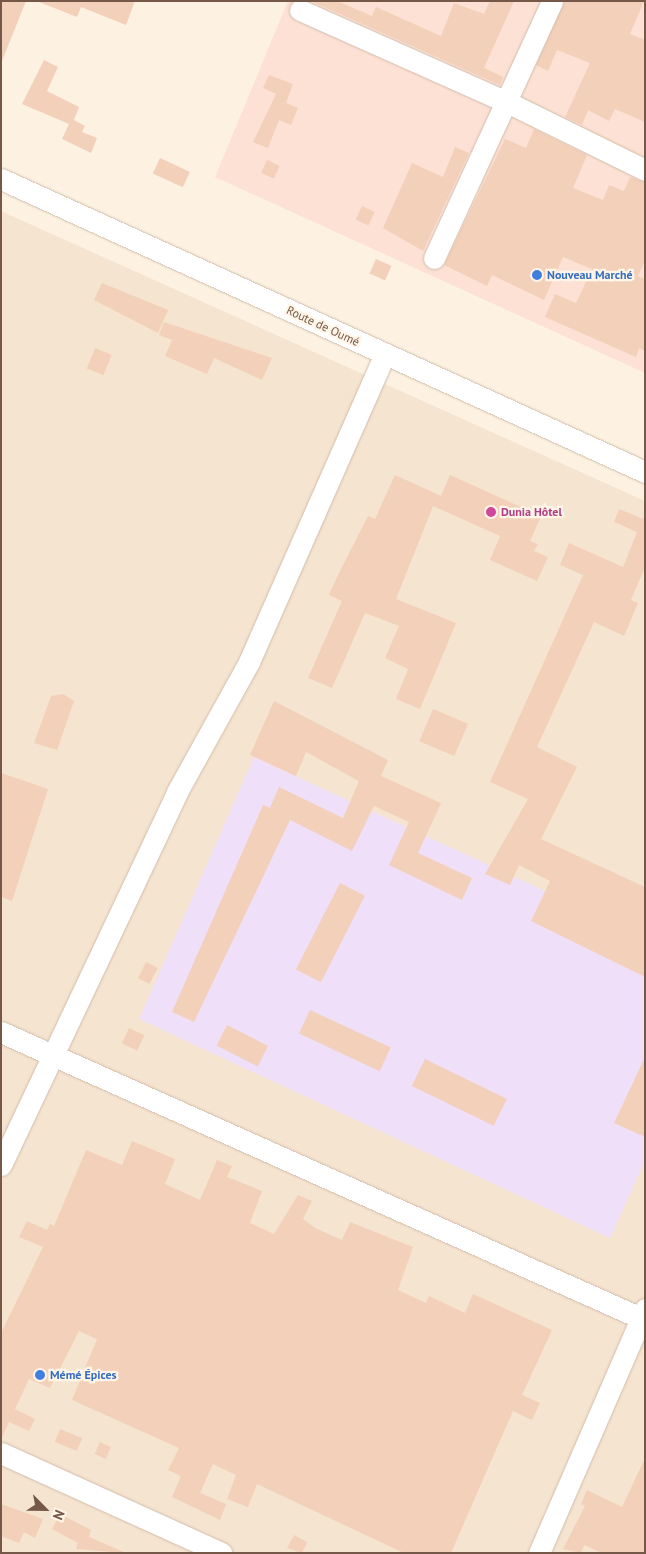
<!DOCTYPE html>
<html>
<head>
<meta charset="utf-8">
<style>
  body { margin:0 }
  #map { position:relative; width:646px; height:1554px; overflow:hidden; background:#fdf2e2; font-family:"PT Sans",sans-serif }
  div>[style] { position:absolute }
  .residential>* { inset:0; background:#f5e4d0 }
  .commercial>* { inset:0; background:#fde1d5 }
  .education>* { inset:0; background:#efdff9 }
  .building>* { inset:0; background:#f3d0b9; transform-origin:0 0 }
  .roads { filter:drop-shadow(0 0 1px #d0bcab) drop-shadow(0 0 1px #d0bcab) }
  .minor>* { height:21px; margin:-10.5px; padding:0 10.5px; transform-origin:10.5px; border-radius:10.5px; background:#fff }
  .dots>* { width:14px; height:14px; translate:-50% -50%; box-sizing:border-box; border:2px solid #fff6e8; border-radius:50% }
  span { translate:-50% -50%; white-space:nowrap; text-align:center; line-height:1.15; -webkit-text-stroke:4.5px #fff6e8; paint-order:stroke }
  .shop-label { font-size:12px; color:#366cbe; font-weight:700 }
  .left { translate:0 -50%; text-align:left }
  .street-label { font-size:12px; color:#755848 }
  .hotel-label { font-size:12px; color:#b23c85; font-weight:700 }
  .frame { position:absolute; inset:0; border:2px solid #755848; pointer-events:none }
  .north { position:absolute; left:20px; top:1484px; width:50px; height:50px; -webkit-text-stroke:4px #fff6e8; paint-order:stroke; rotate:113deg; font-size:14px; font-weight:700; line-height:20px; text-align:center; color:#755848 }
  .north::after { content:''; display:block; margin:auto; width:18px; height:22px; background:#755848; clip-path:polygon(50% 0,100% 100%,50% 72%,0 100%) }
</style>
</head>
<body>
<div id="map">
  <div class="residential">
    <div style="clip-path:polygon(1px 211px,645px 501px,645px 1553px,1px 1553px)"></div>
  </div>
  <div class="commercial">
    <div style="clip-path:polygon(288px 1px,645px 1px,645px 373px,215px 177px)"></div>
  </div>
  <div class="education">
    <div style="clip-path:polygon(254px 757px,645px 937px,645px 1161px,610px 1238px,139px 1019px)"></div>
  </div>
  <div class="building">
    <div style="clip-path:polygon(1px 1px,26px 1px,2px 61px,1px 61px)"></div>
    <div style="clip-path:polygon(83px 1px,135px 1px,126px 25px,81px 7px,77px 17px,39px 2px)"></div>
    <div style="clip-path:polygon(311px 1px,337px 1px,372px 16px,376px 7px,441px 36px,454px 3px,484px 14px,490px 1px,514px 1px,484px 68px,503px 77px,500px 85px)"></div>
    <div style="clip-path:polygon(564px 1px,644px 1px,630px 34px,645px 40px,645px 122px,615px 109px,609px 121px,588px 110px,582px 125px,565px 117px,590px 63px,557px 50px,548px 71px,536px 65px)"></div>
    <div style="clip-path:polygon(44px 60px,58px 67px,47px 91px,79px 107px,74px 120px,85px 126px,82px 132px,97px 138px,91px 153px,62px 139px,69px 124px,22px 104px)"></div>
    <div style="clip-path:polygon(269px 75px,293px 84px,286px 103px,298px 108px,291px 125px,279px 120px,268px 148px,253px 142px,276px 94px,263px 88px)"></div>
    <div style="clip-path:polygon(534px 129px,587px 155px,573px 188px,603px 200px,609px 185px,624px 191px,630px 177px,645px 182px,645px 261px,638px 276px,645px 279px,645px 351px,639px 348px,636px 357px,545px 317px,555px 294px,576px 303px,592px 269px,563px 257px,544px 300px,492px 275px,487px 286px,444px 265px,505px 139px,526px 148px)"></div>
    <div style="clip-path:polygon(455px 147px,469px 153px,423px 251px,383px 228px,412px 163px,443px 177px)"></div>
    <div style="left:160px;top:158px;width:33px;height:17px;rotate:25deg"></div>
    <div style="left:267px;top:160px;width:14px;height:14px;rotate:25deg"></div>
    <div style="left:362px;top:206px;width:14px;height:15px;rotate:25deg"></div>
    <div style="left:376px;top:259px;width:17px;height:16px;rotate:24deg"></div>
    <div style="clip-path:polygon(102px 283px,168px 310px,158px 333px,94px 300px)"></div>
    <div style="clip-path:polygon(164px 322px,272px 358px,262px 380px,214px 358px,207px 374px,165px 356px,172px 340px,159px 335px)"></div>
    <div style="left:95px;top:348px;width:18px;height:22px;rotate:22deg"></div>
    <div style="clip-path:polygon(395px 475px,441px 496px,450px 475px,541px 516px,530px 541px,538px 544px,534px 551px,548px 557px,537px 581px,490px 560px,500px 536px,433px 506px,396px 599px,456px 623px,420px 709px,396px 699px,408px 669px,385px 658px,399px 626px,365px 613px,332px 688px,308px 678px,342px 601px,329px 595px,338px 575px,368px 516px,375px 519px)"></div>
    <div style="clip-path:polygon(619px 509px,643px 519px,645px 514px,645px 567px,631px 600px,638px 603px,624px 636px,594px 622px,537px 747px,577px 767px,541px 839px,645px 887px,645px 977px,531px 921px,550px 881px,519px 865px,510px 885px,485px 874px,528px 799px,490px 782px,583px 575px,560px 565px,569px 543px,623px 567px,637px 532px,614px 522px)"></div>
    <div style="clip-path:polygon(63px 694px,74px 701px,57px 750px,34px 743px,51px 696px)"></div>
    <div style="clip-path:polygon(274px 701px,388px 760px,381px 776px,441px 803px,418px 853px,472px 878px,462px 900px,389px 865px,409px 822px,374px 806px,352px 851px,290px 820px,194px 1022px,172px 1012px,263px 805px,270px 808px,279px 787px,343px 818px,359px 781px,306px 752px,296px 776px,250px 755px)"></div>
    <div style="left:433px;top:709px;width:38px;height:35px;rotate:23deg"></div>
    <div style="clip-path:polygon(1px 773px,48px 789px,12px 901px,1px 897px)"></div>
    <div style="left:340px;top:883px;width:28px;height:97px;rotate:27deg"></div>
    <div style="left:146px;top:962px;width:13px;height:18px;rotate:27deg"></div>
    <div style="left:310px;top:1010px;width:89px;height:26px;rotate:25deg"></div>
    <div style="left:227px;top:1025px;width:46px;height:23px;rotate:27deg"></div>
    <div style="left:129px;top:1028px;width:17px;height:17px;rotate:25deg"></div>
    <div style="clip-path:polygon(645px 1057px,645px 1137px,614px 1123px)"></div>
    <div style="left:425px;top:1059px;width:91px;height:30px;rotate:26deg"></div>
    <div style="clip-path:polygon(132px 1141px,175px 1159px,165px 1184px,200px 1200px,217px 1160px,232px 1166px,227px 1177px,262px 1191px,250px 1223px,274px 1234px,298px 1195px,312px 1201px,303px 1219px,315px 1228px,342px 1240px,350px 1222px,413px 1247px,398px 1290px,426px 1303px,429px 1296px,465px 1313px,473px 1294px,552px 1330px,522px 1395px,540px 1403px,532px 1420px,513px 1411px,451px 1553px,404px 1553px,257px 1484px,248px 1507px,227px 1499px,236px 1475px,213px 1464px,200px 1493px,226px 1504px,220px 1520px,172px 1497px,181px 1476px,168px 1470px,179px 1448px,72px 1400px,97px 1339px,79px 1331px,50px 1388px,29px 1379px,15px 1409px,35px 1419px,29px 1431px,9px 1422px,1px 1440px,1px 1333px,43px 1247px,19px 1237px,27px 1221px,47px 1230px,50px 1224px,54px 1226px,86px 1150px,122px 1165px)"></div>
    <div style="left:60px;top:1429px;width:24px;height:14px;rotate:22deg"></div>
    <div style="left:100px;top:1442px;width:12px;height:13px;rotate:24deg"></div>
    <div style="clip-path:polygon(645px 1458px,645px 1553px,602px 1553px,584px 1545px,581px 1553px,563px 1549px,585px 1506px,581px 1504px,587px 1490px,622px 1507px)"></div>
    <div style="clip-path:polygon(1px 1504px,43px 1519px,35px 1538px,24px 1532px,19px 1543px,1px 1536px)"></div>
    <div style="clip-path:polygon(60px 1514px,91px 1530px,89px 1537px,126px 1553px,76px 1549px,78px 1543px,52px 1529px)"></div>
    <div style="clip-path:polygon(294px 1535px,307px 1542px,302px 1553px,287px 1548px)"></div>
  </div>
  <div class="roads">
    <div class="minor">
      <div style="left:300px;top:10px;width:227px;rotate:24deg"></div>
      <div style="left:507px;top:102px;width:154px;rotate:26.2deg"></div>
      <div style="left:1px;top:179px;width:708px;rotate:24.46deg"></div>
      <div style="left:434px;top:258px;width:283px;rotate:-65.3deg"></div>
      <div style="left:1px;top:1032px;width:705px;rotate:24.09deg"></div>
      <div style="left:1px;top:1165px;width:412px;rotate:-64.7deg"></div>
      <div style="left:177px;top:792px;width:149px;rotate:-61deg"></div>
      <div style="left:249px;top:662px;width:337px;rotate:-66.2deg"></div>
      <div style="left:1px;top:1453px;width:242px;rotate:24.4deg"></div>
      <div style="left:539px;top:1553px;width:266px;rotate:-66.5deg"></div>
    </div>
  </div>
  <div class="dots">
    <div style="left:537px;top:275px;background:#3f7fe0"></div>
    <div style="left:491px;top:512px;background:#d1479c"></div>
    <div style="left:40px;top:1375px;background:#3f7fe0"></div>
  </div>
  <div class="shop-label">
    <span class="left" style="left:547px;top:275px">Nouveau Marché</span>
    <span class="left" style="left:50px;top:1375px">Mémé Épices</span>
  </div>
  <div class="street-label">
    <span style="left:323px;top:326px;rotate:25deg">Route de Oumé</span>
  </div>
  <div class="hotel-label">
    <span class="left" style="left:501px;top:512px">Dunia Hôtel</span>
  </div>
  <div class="frame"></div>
  <div class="north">N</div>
</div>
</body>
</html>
